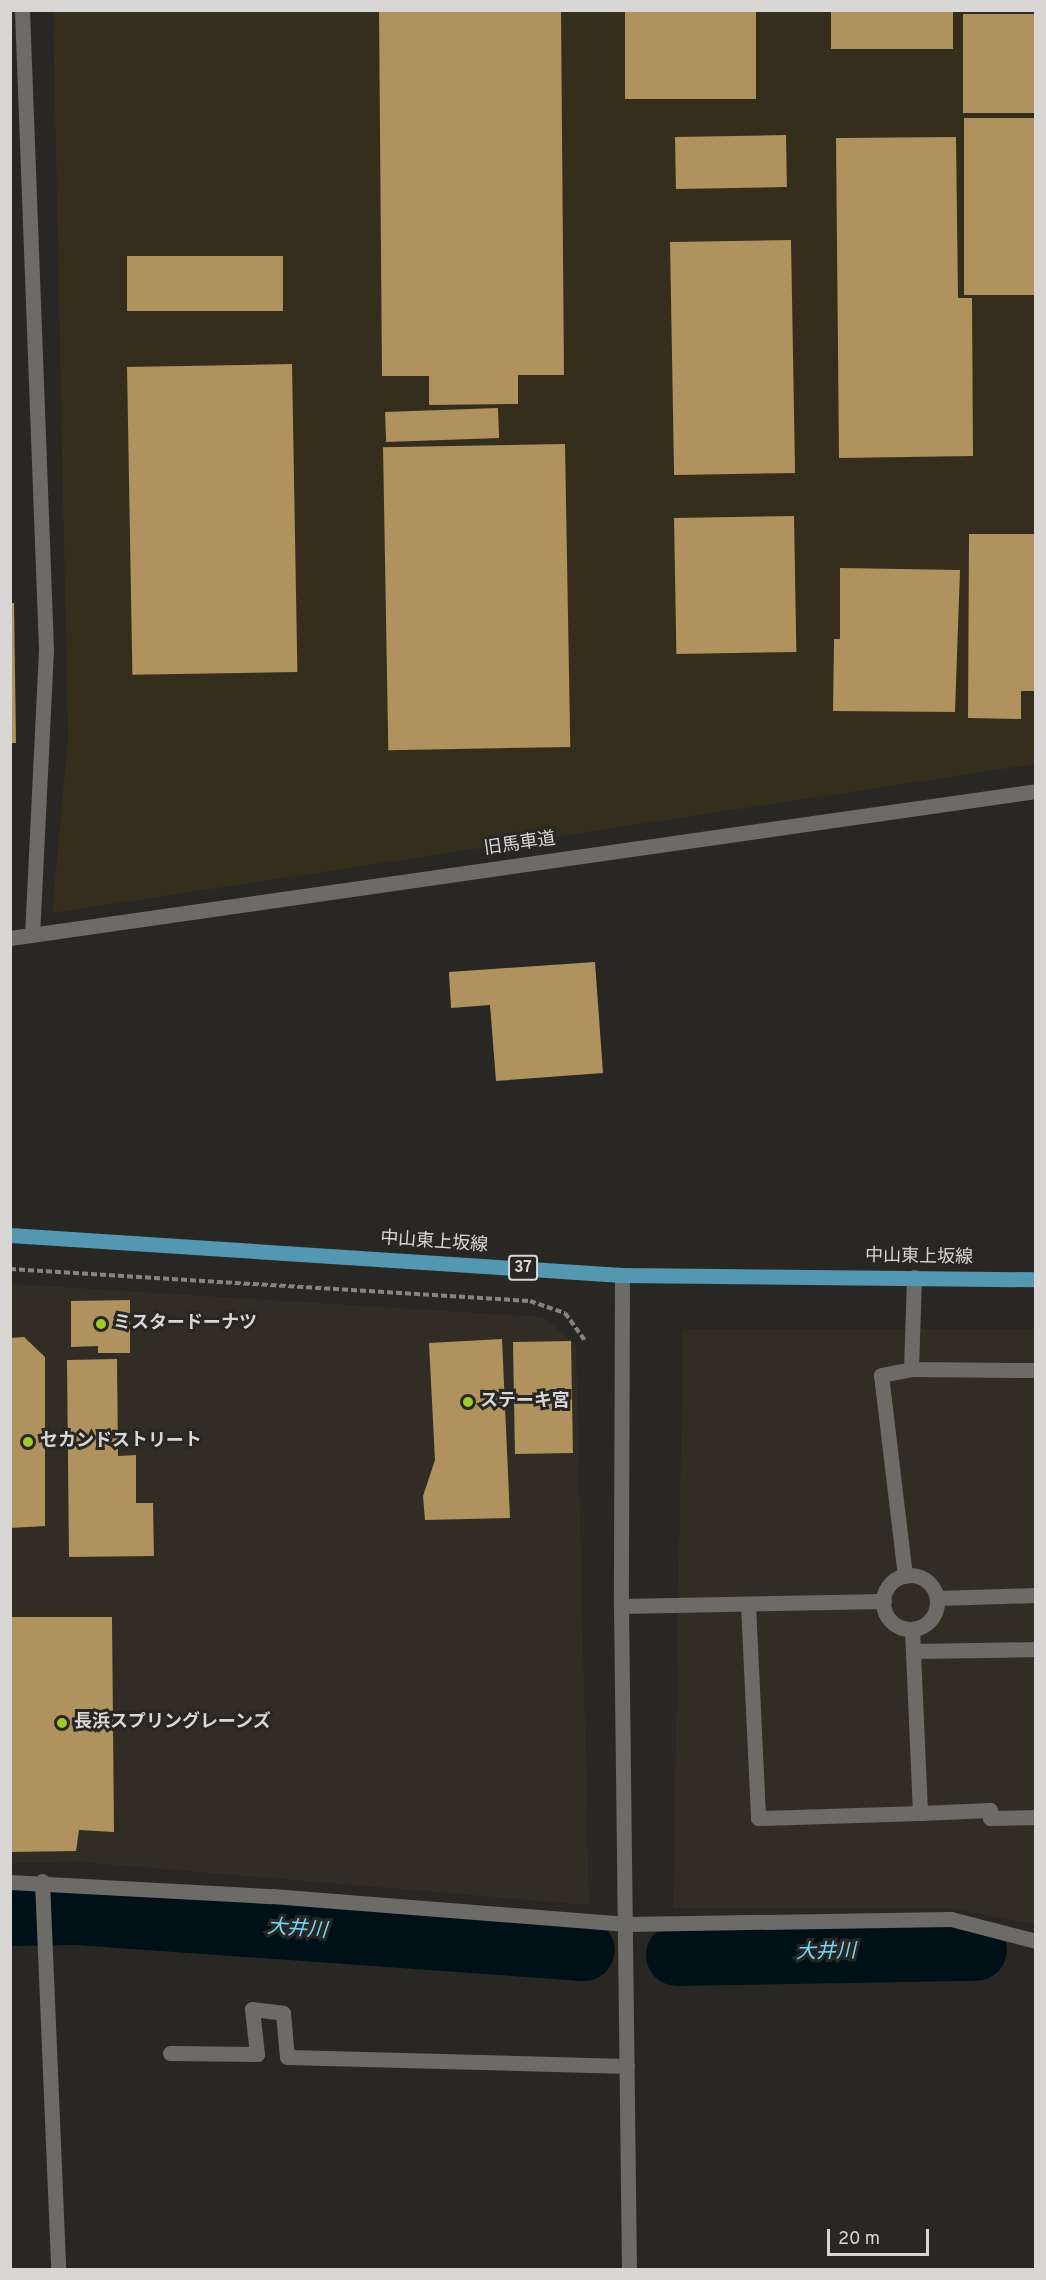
<!DOCTYPE html>
<html>
<head>
<meta charset="utf-8">
<style>
  body { margin:0 }
  #map { position:relative; width:1046px; height:2280px; overflow:hidden; background:#292724; font-family:Overpass,"Noto Sans JP",sans-serif }
  div>[style] { position:absolute }
  .built>* { inset:0; background:#322d24 }
  .industrial>* { inset:0; background:#352e1d }
  .river>* { height:62px; margin:-31px; padding:0 31px; transform-origin:31px; border-radius:31px; background:#001017 }
  .building>* { inset:0; background:#af925e; transform-origin:0 0 }
  .path>* { height:4px; margin-top:-2px; transform-origin:0; background:repeating-linear-gradient(90deg,#868482 0 6px,transparent 0 9px) }
  .lane>* { height:15px; margin:-7.5px; padding:0 7.5px; transform-origin:7.5px; border-radius:7.5px; background:#6d6b67 }
  .lane>.ring { margin:-7.5px; padding:0; box-sizing:content-box; background:none; border:15px solid #6d6b67; border-radius:50% }
  .street>* { height:15px; margin:-7.5px; padding:0 7.5px; transform-origin:7.5px; border-radius:7.5px; background:#6d6b67 }
  .secondary>* { height:15px; margin:-7.5px; padding:0 7.5px; transform-origin:7.5px; border-radius:7.5px; background:#6d6b67 }
  .primary>* { height:15px; margin:-7.5px; padding:0 7.5px; transform-origin:7.5px; border-radius:7.5px; background:#5397b0 }
  .dots>* { width:16px; height:16px; translate:-50% -50%; box-sizing:border-box; border:3px solid #292724; border-radius:50% }
  span { translate:-50% -50%; white-space:nowrap; text-align:center; line-height:1.15; -webkit-text-stroke:6px #292724; paint-order:stroke }
  .shield-label span { padding:2px 4px; background:#292724; border:2px solid; border-radius:4px; -webkit-text-stroke-width:0 }
  .shield-label { font-size:16px; color:#d9d7d5; font-weight:700 }
  .street-label { font-size:18px; color:#d9d7d5 }
  .poi-label { font-size:18px; color:#d9d7d5; font-weight:700 }
  .left { translate:0 -50%; text-align:left }
  .water-label { font-size:20px; color:#73dafe; font-style:italic }
  .frame { position:absolute; inset:0; border:12px solid #d9d7d5; pointer-events:none }
  .scale { position:absolute; left:827px; top:2229px; width:102px; height:27px; box-sizing:border-box; border:3px solid #d9d7d5; border-top:0; padding-left:8px; font-size:18px; line-height:21px; white-space:nowrap; color:#d9d7d5; -webkit-text-stroke:4px #292724; paint-order:stroke }
</style>
</head>
<body>
<div id="map">
  <div class="built">
    <div style="clip-path:polygon(10px 1284px,543px 1317px,576px 1345px,589px 1905px,82px 1862px,11px 1863px)"></div>
    <div style="clip-path:polygon(683px 1329px,1035px 1329px,1035px 1924px,947px 1908px,673px 1908px)"></div>
  </div>
  <div class="industrial">
    <div style="clip-path:polygon(53px 11px,1035px 11px,1035px 764px,52px 913px,68px 738px)"></div>
  </div>
  <div class="river">
    <div style="left:10px;top:1915px;width:68px;rotate:-0.8deg"></div>
    <div style="left:78px;top:1914px;width:507px;rotate:4.07deg"></div>
    <div style="left:677px;top:1955px;width:299px;rotate:-1deg"></div>
  </div>
  <div class="building">
    <div style="clip-path:polygon(379px 10px,561px 10px,564px 375px,518px 375px,518px 404px,429px 405px,429px 376px,382px 376px)"></div>
    <div style="left:625px;top:10px;width:131px;height:89px"></div>
    <div style="left:831px;top:10px;width:122px;height:39px"></div>
    <div style="left:1036px;top:14px;width:99px;height:73px;rotate:90deg"></div>
    <div style="left:964px;top:118px;width:72px;height:177px"></div>
    <div style="left:786px;top:135px;width:52px;height:111px;rotate:89deg"></div>
    <div style="clip-path:polygon(956px 137px,958px 298px,972px 298px,973px 456px,839px 458px,836px 138px)"></div>
    <div style="left:791px;top:240px;width:233px;height:121px;rotate:89deg"></div>
    <div style="left:283px;top:256px;width:55px;height:156px;rotate:90deg"></div>
    <div style="left:292px;top:364px;width:308px;height:165px;rotate:89deg"></div>
    <div style="left:498px;top:408px;width:30px;height:113px;rotate:88deg"></div>
    <div style="left:565px;top:444px;width:303px;height:182px;rotate:89deg"></div>
    <div style="left:794px;top:516px;width:136px;height:120px;rotate:89deg"></div>
    <div style="clip-path:polygon(969px 534px,1036px 534px,1036px 691px,1021px 691px,1021px 719px,968px 718px)"></div>
    <div style="clip-path:polygon(840px 568px,960px 570px,955px 712px,833px 711px,834px 639px,840px 639px)"></div>
    <div style="clip-path:polygon(10px 603px,14px 603px,16px 743px,10px 743px)"></div>
    <div style="clip-path:polygon(595px 962px,603px 1073px,496px 1081px,490px 1005px,451px 1008px,449px 972px)"></div>
    <div style="clip-path:polygon(130px 1300px,130px 1353px,98px 1353px,98px 1346px,71px 1347px,71px 1301px)"></div>
    <div style="clip-path:polygon(24px 1337px,45px 1357px,45px 1526px,10px 1528px,10px 1338px)"></div>
    <div style="clip-path:polygon(502px 1339px,510px 1518px,425px 1520px,423px 1496px,435px 1460px,429px 1343px)"></div>
    <div style="left:571px;top:1341px;width:112px;height:58px;rotate:89deg"></div>
    <div style="clip-path:polygon(117px 1359px,118px 1456px,136px 1455px,136px 1503px,153px 1503px,154px 1556px,69px 1557px,67px 1360px)"></div>
    <div style="clip-path:polygon(10px 1617px,112px 1617px,114px 1832px,79px 1830px,76px 1851px,10px 1852px)"></div>
  </div>
  <div class="path">
    <div style="left:10px;top:1269px;width:521px;rotate:3.52deg"></div>
    <div style="left:530px;top:1301px;width:37px;rotate:19deg"></div>
    <div style="left:565px;top:1313px;width:34px;rotate:54deg"></div>
  </div>
  <div class="lane">
    <div style="left:911px;top:1369px;width:92px;rotate:-88.1deg"></div>
    <div class="ring" style="left:883px;top:1575px;width:39px;height:39px"></div>
    <div style="left:905px;top:1576px;width:202px;rotate:-96.8deg"></div>
    <div style="left:881px;top:1375px;width:31px;rotate:-11deg"></div>
    <div style="left:911px;top:1369px;width:125px;rotate:0.5deg"></div>
    <div style="left:937px;top:1598px;width:99px;rotate:-1.7deg"></div>
    <div style="left:748px;top:1604px;width:214px;rotate:87.3deg"></div>
    <div style="left:758px;top:1818px;width:162px;rotate:-1.8deg"></div>
    <div style="left:621px;top:1606px;width:263px;rotate:-1.1deg"></div>
    <div style="left:912px;top:1629px;width:184px;rotate:87.5deg"></div>
    <div style="left:920px;top:1813px;width:70px;rotate:-2.5deg"></div>
    <div style="left:990px;top:1810px;width:8px;rotate:90deg"></div>
    <div style="left:990px;top:1818px;width:46px;rotate:-1.2deg"></div>
    <div style="left:914px;top:1651px;width:122px;rotate:-0.9deg"></div>
  </div>
  <div class="street">
    <div style="left:22px;top:10px;width:640px;rotate:87.85deg"></div>
    <div style="left:46px;top:650px;width:285px;rotate:92.8deg"></div>
    <div style="left:622px;top:1275px;width:331px;rotate:90.2deg"></div>
    <div style="left:621px;top:1606px;width:664px;rotate:89.31deg"></div>
    <div style="left:42px;top:1881px;width:389px;rotate:87.6deg"></div>
    <div style="left:10px;top:1882px;width:262px;rotate:3.1deg"></div>
    <div style="left:272px;top:1896px;width:356px;rotate:4.5deg"></div>
    <div style="left:627px;top:1924px;width:324px;rotate:-0.9deg"></div>
    <div style="left:951px;top:1919px;width:88px;rotate:14.5deg"></div>
    <div style="left:170px;top:2053px;width:87px;rotate:0.7deg"></div>
    <div style="left:257px;top:2054px;width:45px;rotate:-96.3deg"></div>
    <div style="left:252px;top:2009px;width:31px;rotate:7deg"></div>
    <div style="left:283px;top:2013px;width:44px;rotate:84.8deg"></div>
    <div style="left:287px;top:2057px;width:340px;rotate:1.5deg"></div>
  </div>
  <div class="secondary">
    <div style="left:10px;top:938px;width:1036px;rotate:-8.15deg"></div>
  </div>
  <div class="primary">
    <div style="left:10px;top:1235px;width:613px;rotate:3.74deg"></div>
    <div style="left:622px;top:1275px;width:414px;rotate:0.6deg"></div>
  </div>
  <div class="dots">
    <div style="left:101px;top:1324px;background:#a0c92c"></div>
    <div style="left:468px;top:1402px;background:#a0c92c"></div>
    <div style="left:28px;top:1442px;background:#a0c92c"></div>
    <div style="left:62px;top:1723px;background:#a0c92c"></div>
  </div>
  <div class="shield-label">
    <span style="left:523px;top:1268px">37</span>
  </div>
  <div class="street-label">
    <span style="left:520px;top:845px;rotate:-8deg">旧馬車道</span>
    <span style="left:434px;top:1243px;rotate:4deg">中山東上坂線</span>
    <span style="left:919px;top:1258px;rotate:1deg">中山東上坂線</span>
  </div>
  <div class="poi-label">
    <span class="left" style="left:113px;top:1324px">ミスタードーナツ</span>
    <span class="left" style="left:480px;top:1402px">ステーキ宮</span>
    <span class="left" style="left:40px;top:1442px">セカンドストリート</span>
    <span class="left" style="left:74px;top:1723px">長浜スプリングレーンズ</span>
  </div>
  <div class="water-label">
    <span style="left:297px;top:1930px;rotate:4deg">大井川</span>
    <span style="left:826px;top:1953px;rotate:-1deg">大井川</span>
  </div>
  <div class="frame"></div>
  <div class="scale">20 m</div>
</div>
</body>
</html>
